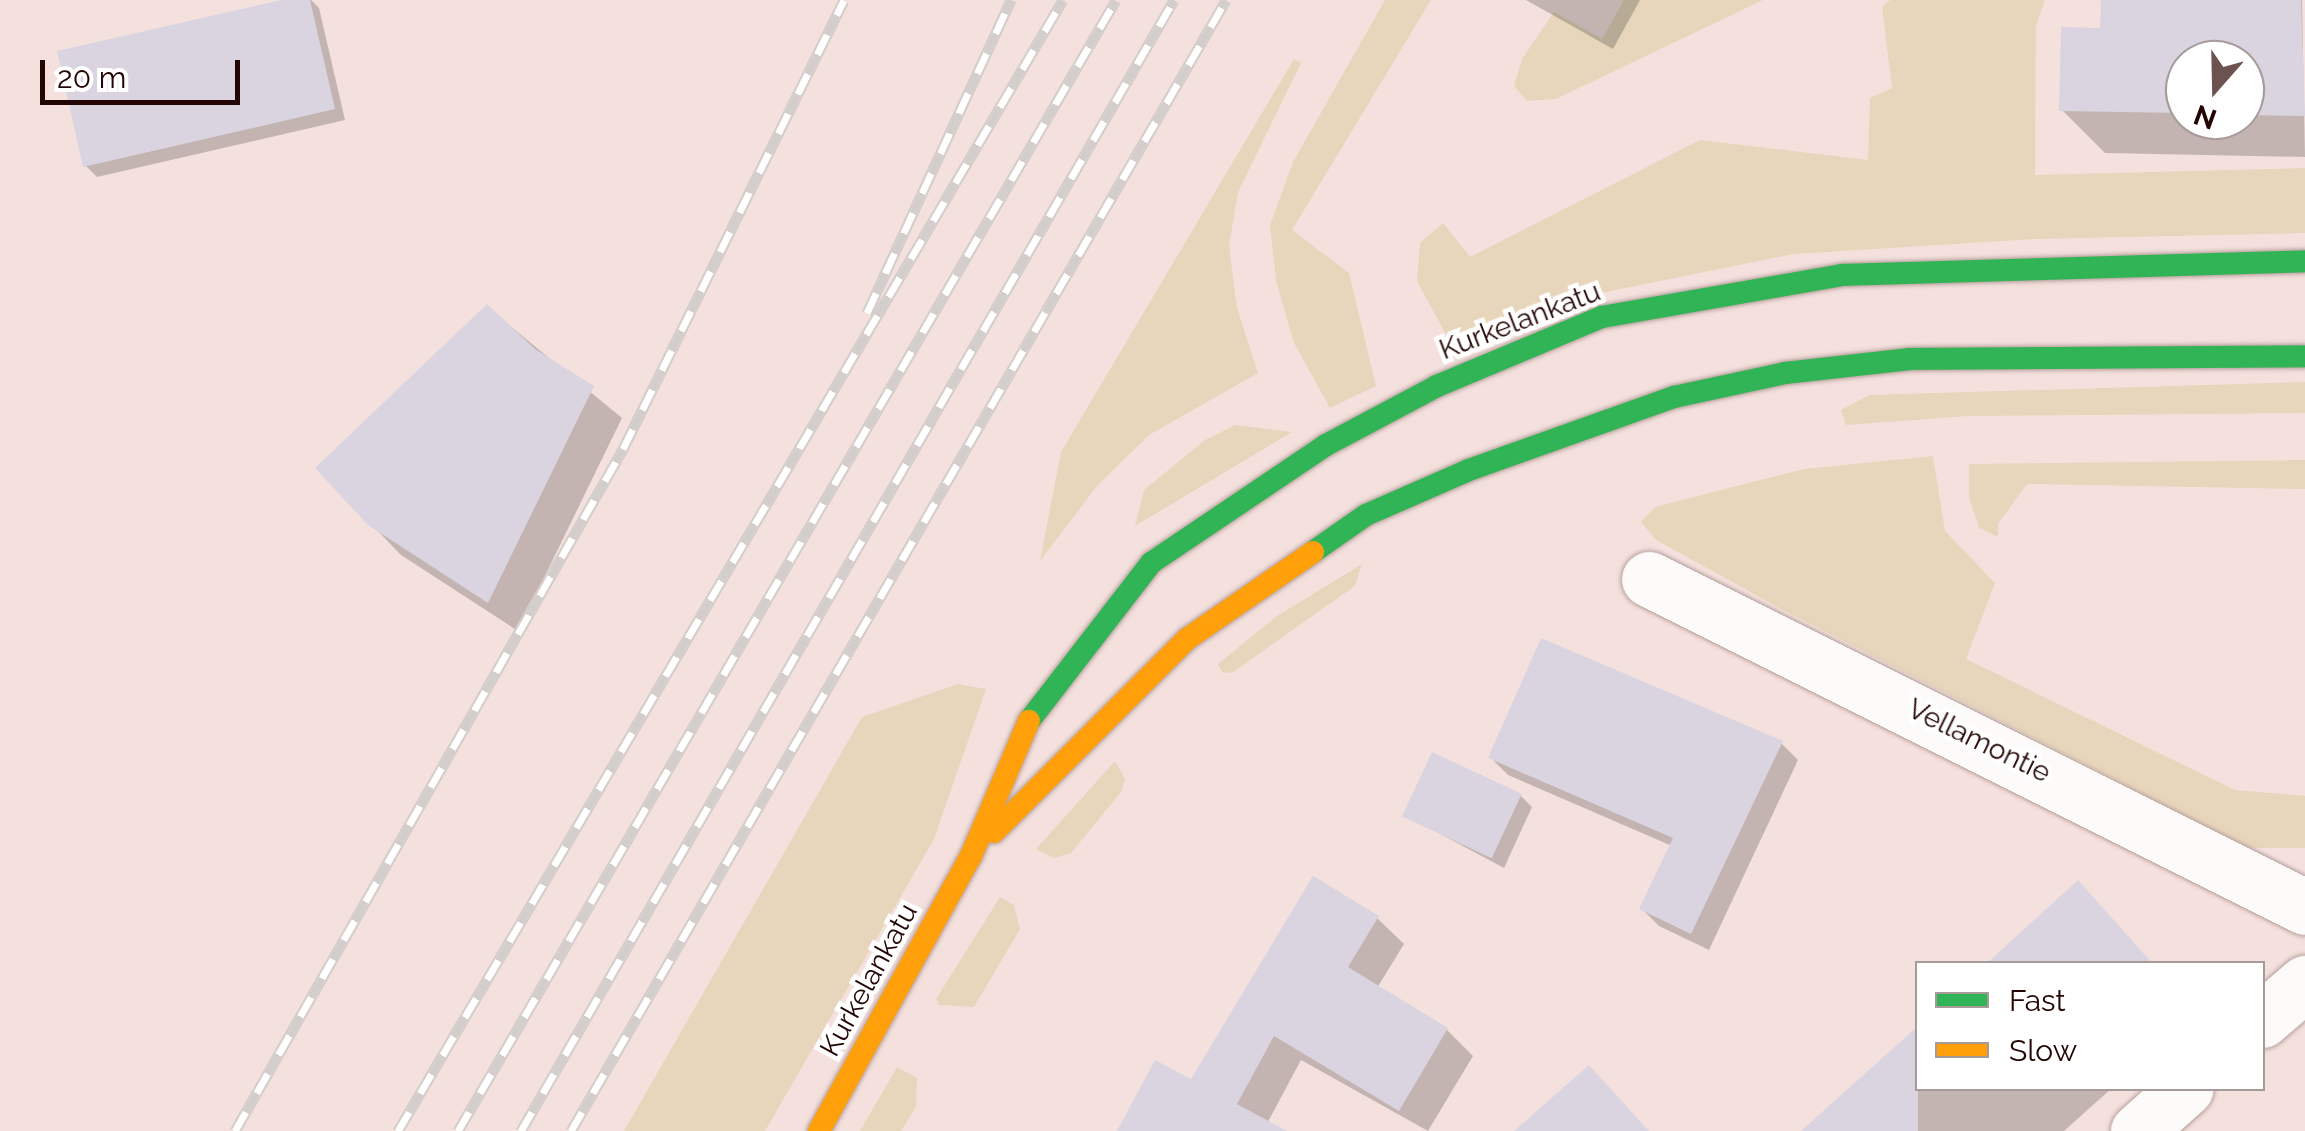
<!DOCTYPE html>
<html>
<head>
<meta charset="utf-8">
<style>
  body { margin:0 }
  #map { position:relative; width:2305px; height:1131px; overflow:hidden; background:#f4e1de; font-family:Raleway,sans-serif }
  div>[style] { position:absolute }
  .green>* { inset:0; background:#e7d6bb }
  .shadow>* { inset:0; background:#0003 }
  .building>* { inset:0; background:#d9d4e0; transform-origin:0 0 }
  .roads { filter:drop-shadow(0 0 2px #b69f9b) drop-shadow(0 0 2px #b69f9b) }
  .street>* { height:55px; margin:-27.5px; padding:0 27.5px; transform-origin:27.5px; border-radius:27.5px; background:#fdfafa }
  .fast>* { height:22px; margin:-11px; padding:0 11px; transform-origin:11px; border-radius:11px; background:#30b455 }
  .slow>* { height:22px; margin:-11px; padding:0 11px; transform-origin:11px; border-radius:11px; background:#ff9f0a }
  .rail>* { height:11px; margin-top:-5.5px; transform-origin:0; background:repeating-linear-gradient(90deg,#fff 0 22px,#d3cdcb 0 44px); box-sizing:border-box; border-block:2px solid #d3cdcb }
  span { translate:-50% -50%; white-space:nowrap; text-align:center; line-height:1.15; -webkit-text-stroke:9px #fff; paint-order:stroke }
  .street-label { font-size:28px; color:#230603 }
  .legend { position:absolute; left:1915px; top:961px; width:350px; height:130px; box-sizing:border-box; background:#fff; border:2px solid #a79b9a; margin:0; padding:12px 18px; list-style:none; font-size:30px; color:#230603 }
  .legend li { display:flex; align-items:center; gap:20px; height:50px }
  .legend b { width:50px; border:2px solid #a79b9a }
  .north { position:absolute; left:2165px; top:40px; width:100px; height:100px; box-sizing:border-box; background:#fff; border:2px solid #a79b9a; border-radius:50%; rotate:200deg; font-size:28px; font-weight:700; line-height:40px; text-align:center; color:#230603 }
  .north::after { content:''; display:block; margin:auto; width:35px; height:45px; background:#6c5350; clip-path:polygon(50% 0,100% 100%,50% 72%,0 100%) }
  .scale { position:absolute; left:40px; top:60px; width:200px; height:45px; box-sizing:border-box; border:5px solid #230603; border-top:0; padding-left:12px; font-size:30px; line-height:35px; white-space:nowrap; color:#230603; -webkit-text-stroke:8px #fff; paint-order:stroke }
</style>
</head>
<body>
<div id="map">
  <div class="green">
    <div style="clip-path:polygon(1385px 0,1431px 0,1292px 230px,1349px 273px,1376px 386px,1330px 408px,1294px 343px,1276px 281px,1270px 225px,1293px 162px)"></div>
    <div style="clip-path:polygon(1624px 0,1763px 0,1556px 99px,1527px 101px,1514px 86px,1522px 59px,1554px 12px,1602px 39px)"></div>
    <div style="clip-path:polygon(1890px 0,2045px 0,2036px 26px,2035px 175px,2305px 168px,2305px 233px,2036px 239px,1794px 254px,1610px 291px,1449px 340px,1417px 281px,1420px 243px,1443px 223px,1470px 257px,1700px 140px,1868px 160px,1870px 98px,1892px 88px,1882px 7px)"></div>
    <div style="clip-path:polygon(1294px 59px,1301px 63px,1238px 192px,1229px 246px,1237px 308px,1258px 373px,1149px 435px,1097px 486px,1040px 561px,1061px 452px)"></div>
    <div style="clip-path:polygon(2305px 382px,2305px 413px,1968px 416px,1846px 425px,1841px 410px,1870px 395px)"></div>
    <div style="clip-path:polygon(1235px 425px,1292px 432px,1135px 526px,1144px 490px,1205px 440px)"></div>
    <div style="clip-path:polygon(1933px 456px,1945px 531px,1995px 583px,1966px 659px,2235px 790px,2305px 796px,2305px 848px,2249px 848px,1785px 611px,1656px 540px,1641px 522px,1655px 507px,1804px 469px)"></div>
    <div style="clip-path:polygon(2305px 460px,2305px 489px,2027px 484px,1998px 524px,1998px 537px,1979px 528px,1969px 498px,1969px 464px)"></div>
    <div style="clip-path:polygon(1362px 564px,1355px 586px,1232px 673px,1222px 672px,1218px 664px,1277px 616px)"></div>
    <div style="clip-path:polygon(958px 684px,986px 689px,934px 839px,765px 1131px,624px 1131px,862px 717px)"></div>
    <div style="clip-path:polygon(1115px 761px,1125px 779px,1121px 792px,1071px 853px,1054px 858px,1036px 849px)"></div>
    <div style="clip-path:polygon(1000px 897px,1014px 905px,1020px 929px,974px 1007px,939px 1005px,936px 999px)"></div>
    <div style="clip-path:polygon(897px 1067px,917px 1078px,916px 1107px,901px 1131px,860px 1131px)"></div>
  </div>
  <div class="shadow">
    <div style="clip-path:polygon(292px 0,311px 0,319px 8px,345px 120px,97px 177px,86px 166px)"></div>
    <div style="clip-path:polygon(1526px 0,1640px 0,1613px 49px)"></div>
    <div style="clip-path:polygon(evenodd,2104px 0,2302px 0,2305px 157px,2105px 153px,2062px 110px,2103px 31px,2104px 0,2185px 60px,2245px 60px,2245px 120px,2185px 120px,2185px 60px)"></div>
    <div style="clip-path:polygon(487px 307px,622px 418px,518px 631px,401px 555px,370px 523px)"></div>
    <div style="clip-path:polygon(1781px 743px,1798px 760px,1709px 950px,1659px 926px,1642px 909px,1672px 846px,1508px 775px,1491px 758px)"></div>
    <div style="clip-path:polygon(1521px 796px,1532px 807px,1504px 868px,1405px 815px)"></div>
    <div style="clip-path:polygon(1377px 918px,1404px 944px,1377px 988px,1447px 1030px,1473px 1056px,1428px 1131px,1301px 1060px,1263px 1131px,1119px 1131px,1192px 1083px)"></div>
    <div style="clip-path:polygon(1918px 1088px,2112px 1088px,2064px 1131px,1832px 1131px)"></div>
  </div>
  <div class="building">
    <div style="clip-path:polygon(281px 0,310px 0,335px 109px,83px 167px,57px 51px)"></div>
    <div style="clip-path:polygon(2101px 0,2301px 0,2305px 116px,2245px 115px,2245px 60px,2185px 60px,2185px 113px,2059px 111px,2061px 27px,2100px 28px)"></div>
    <div style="clip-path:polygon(487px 304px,535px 349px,594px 386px,488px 603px,368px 525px,315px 468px)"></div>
    <div style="clip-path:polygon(1541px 638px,1783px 741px,1691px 934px,1639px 909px,1673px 838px,1488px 758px)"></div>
    <div style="left:1432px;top:752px;width:99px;height:71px;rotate:25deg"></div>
    <div style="clip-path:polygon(1313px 876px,1379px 916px,1348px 967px,1448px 1028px,1399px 1111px,1274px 1036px,1237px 1104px,1287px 1131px,1117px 1131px,1155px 1060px,1191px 1079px)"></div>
    <div style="clip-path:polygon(2078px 880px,2153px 964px,1986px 964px)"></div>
    <div style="clip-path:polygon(1918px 1026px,1918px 1131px,1801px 1131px)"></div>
    <div style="clip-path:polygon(1589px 1065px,1649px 1131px,1514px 1131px)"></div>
  </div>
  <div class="roads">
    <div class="street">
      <div style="left:1649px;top:579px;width:733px;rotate:26.57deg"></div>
      <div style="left:2262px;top:1020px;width:57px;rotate:-40.7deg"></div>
      <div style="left:2138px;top:1131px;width:64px;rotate:-41.9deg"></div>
    </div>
    <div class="fast">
      <div style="left:1313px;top:552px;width:65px;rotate:-34.9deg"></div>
      <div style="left:1366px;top:515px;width:112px;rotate:-23.6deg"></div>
      <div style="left:1469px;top:470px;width:218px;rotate:-19.6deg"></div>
      <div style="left:1674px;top:397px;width:114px;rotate:-12.2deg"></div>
      <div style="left:1785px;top:373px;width:126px;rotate:-6.4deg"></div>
      <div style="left:1910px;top:359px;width:395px;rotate:-0.4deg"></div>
      <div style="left:1029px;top:721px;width:200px;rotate:-52.3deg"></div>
      <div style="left:1151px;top:563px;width:211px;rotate:-34deg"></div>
      <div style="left:1326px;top:445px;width:126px;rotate:-28deg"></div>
      <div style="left:1437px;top:386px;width:179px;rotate:-22.7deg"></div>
      <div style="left:1602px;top:317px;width:244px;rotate:-9.9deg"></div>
      <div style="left:1842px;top:275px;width:463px;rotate:-1.7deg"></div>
    </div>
    <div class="slow">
      <div style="left:994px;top:832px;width:273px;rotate:-45deg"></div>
      <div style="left:1187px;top:639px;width:153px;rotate:-34.6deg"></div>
      <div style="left:819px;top:1131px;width:314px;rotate:-61.1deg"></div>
      <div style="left:971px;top:856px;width:147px;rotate:-66.8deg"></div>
    </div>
  </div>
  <div class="rail">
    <div style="left:867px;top:313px;width:345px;rotate:-65.3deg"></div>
    <div style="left:235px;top:1131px;width:785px;rotate:-60.36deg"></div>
    <div style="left:623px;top:449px;width:500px;rotate:-63.79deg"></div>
    <div style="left:398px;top:1131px;width:1312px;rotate:-59.55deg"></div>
    <div style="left:458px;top:1131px;width:1308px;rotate:-59.81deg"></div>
    <div style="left:521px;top:1131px;width:1306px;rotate:-60deg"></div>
    <div style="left:571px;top:1131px;width:1307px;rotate:-59.92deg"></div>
  </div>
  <div class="street-label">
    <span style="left:1520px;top:321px;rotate:-21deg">Kurkelankatu</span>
    <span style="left:1979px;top:741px;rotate:26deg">Vellamontie</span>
    <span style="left:869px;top:980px;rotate:-61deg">Kurkelankatu</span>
  </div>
  <ul class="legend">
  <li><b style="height:12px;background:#30b455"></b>Fast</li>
  <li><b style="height:12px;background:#ff9f0a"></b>Slow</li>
  </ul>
  <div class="north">N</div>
  <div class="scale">20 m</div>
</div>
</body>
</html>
